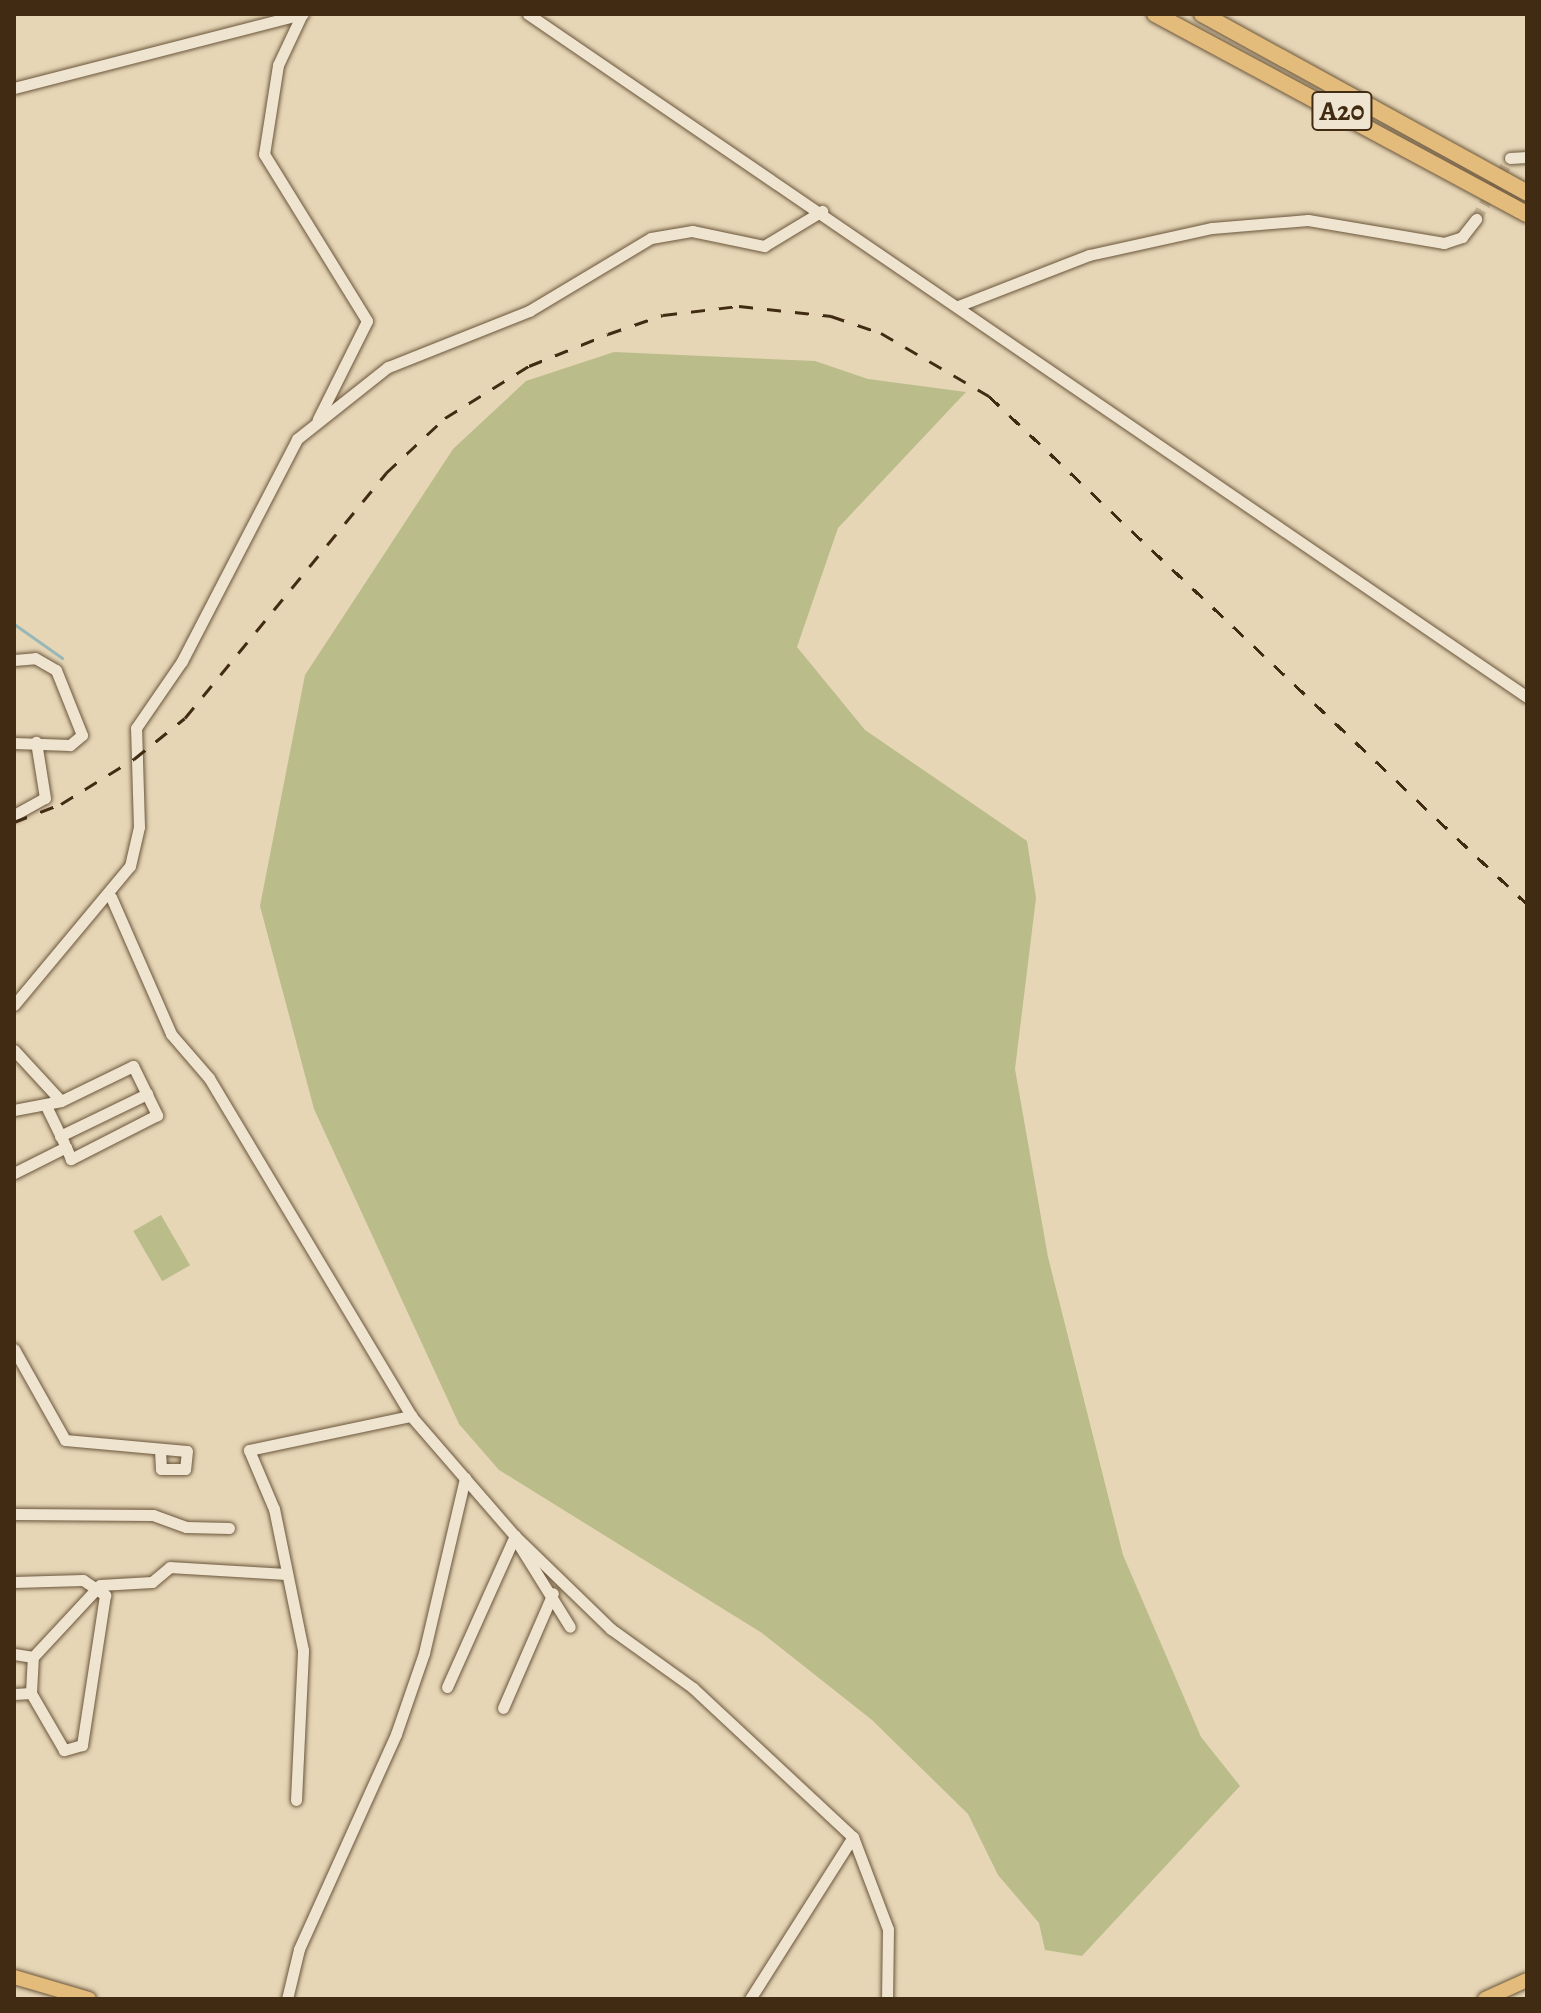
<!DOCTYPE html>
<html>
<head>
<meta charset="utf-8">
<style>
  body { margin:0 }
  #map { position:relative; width:1541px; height:2013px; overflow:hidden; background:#e6d6b6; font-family:Alegreya,serif }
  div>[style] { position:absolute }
  .green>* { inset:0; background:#babc8a; transform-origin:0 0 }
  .stream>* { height:3px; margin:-1.5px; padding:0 1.5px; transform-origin:1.5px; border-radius:1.5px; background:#9ab7b8 }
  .minor-tunnel>* { height:11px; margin-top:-5.5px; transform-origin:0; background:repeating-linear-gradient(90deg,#c5b495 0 11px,transparent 0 16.5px) }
  .roads { filter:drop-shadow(0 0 2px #6b563c) drop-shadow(0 0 2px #6b563c) }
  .minor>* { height:11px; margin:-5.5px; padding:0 5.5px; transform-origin:5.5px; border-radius:5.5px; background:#efe4d0 }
  .major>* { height:14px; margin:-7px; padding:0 7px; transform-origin:7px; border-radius:7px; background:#e3bb7b }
  .highway>* { height:16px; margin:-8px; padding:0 8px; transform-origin:8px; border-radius:8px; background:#e3bb7b }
  .rail>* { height:3px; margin-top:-1.5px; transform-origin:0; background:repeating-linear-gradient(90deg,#422b13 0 14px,transparent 0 28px) }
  span { translate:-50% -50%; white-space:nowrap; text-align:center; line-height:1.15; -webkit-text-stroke:8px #efe4d0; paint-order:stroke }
  .shield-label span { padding:2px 6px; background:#efe4d0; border:2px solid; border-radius:6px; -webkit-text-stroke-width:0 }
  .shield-label { font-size:28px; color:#422b13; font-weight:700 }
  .frame { position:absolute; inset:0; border:16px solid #422b13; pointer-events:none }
</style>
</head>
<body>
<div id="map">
  <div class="green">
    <div style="clip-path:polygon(614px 352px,815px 361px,868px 379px,966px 392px,838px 528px,797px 647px,865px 730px,1027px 841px,1036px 898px,1015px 1069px,1048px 1257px,1123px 1555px,1201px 1737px,1240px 1786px,1082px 1956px,1045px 1950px,1039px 1923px,998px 1875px,968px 1814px,872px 1720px,762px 1633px,499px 1470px,459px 1424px,314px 1109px,260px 906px,305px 675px,453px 449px,526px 381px)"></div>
    <div style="left:161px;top:1215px;width:58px;height:32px;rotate:60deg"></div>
  </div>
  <div class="stream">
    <div style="left:14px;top:624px;width:59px;rotate:35.3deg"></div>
  </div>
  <div class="minor-tunnel">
    <div style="left:1476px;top:219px;width:70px;rotate:-60.9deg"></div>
  </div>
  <div class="roads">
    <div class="minor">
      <div style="left:302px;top:14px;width:56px;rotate:115.2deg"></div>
      <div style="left:278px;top:65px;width:90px;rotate:98.9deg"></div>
      <div style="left:264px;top:154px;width:196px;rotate:58.3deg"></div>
      <div style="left:367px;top:321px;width:110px;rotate:116.6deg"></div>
      <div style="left:528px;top:14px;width:1210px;rotate:34.36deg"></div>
      <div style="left:14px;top:88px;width:298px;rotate:-14.4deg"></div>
      <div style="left:1510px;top:158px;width:17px;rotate:-3deg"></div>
      <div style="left:958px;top:306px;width:141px;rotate:-21.3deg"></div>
      <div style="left:1089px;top:255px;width:126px;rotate:-12.4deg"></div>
      <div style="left:1212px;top:228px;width:96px;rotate:-4.8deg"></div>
      <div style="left:1308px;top:220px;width:138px;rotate:9.6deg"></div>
      <div style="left:1444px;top:243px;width:19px;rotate:-18deg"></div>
      <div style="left:1462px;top:237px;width:23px;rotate:-52deg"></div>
      <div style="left:14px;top:660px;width:21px;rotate:-5deg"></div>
      <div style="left:35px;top:658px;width:24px;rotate:30deg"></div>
      <div style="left:56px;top:670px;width:70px;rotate:68.2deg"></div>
      <div style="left:82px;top:735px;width:16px;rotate:140deg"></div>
      <div style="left:70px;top:745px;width:56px;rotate:-178deg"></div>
      <div style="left:14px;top:815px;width:35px;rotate:-29deg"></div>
      <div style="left:45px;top:798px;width:57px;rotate:-99.1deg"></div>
      <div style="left:111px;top:897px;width:150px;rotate:66.3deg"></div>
      <div style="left:171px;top:1034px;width:58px;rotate:49.2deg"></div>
      <div style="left:209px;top:1078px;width:394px;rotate:59.1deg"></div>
      <div style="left:411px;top:1416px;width:159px;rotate:49.1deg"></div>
      <div style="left:515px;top:1536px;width:134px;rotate:44.1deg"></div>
      <div style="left:611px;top:1629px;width:101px;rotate:35.7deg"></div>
      <div style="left:693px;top:1688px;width:219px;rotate:43deg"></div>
      <div style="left:853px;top:1837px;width:98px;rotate:69.2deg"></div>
      <div style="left:888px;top:1929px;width:70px;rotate:90.8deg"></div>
      <div style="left:14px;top:1005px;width:181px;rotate:-50.2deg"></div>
      <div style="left:130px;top:866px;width:40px;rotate:-77deg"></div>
      <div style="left:139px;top:827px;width:99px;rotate:-91.7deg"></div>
      <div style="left:136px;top:728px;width:81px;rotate:-55.5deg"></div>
      <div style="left:182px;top:661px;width:250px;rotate:-62.6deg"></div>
      <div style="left:297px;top:439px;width:116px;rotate:-38.4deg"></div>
      <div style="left:388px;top:367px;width:152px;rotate:-21.7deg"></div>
      <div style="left:529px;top:311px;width:142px;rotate:-30.9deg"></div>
      <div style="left:651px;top:238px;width:42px;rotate:-9.7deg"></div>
      <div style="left:692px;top:231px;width:74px;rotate:11.8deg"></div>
      <div style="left:764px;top:246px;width:68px;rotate:-31.1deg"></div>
      <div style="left:14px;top:1050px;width:69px;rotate:47.3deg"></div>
      <div style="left:61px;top:1101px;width:80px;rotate:-25.9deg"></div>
      <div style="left:133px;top:1066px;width:55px;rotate:63.9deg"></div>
      <div style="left:157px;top:1115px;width:97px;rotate:152.9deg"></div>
      <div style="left:71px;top:1159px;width:13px;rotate:-113deg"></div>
      <div style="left:66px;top:1147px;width:58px;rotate:153.4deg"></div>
      <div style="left:47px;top:1108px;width:39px;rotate:64deg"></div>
      <div style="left:14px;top:1110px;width:48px;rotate:-10.8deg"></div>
      <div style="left:60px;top:1136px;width:97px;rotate:-25.8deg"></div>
      <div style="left:14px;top:1349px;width:104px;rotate:60.7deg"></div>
      <div style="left:65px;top:1440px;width:122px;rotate:5.2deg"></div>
      <div style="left:187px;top:1451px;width:18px;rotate:96deg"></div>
      <div style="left:185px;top:1469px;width:24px;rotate:180deg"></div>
      <div style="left:161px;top:1469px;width:20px;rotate:-93deg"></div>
      <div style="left:14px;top:1514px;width:139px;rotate:0.4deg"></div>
      <div style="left:153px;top:1515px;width:35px;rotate:20deg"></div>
      <div style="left:186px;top:1527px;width:43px;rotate:1.3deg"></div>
      <div style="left:516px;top:1540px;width:102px;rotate:58.2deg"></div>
      <div style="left:14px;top:1582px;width:69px;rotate:-1.7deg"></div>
      <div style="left:83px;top:1580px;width:27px;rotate:34deg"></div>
      <div style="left:105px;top:1595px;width:152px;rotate:98.7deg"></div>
      <div style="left:82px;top:1745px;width:19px;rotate:164deg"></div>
      <div style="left:64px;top:1750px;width:66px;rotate:-120.1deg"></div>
      <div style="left:31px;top:1693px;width:36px;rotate:-87deg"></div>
      <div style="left:33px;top:1657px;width:19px;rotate:-171deg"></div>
      <div style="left:33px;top:1657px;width:98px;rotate:-47.1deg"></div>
      <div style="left:100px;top:1585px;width:52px;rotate:-3.3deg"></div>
      <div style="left:152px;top:1582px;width:23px;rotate:-40deg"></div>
      <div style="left:170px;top:1567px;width:115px;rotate:3.5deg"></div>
      <div style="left:447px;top:1687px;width:166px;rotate:-65.8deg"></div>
      <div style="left:14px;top:1694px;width:17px;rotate:-3deg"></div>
      <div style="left:503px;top:1708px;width:125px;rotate:-66.5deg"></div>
      <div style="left:296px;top:1800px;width:150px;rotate:-87.3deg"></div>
      <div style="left:303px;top:1650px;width:144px;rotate:-101.6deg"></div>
      <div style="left:274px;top:1509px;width:64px;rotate:-113deg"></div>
      <div style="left:249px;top:1450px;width:166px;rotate:-11.9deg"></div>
      <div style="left:287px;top:1999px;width:51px;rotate:-76.5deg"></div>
      <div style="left:299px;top:1949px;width:236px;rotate:-65.7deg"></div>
      <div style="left:396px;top:1734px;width:86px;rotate:-70.9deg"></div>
      <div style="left:424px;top:1653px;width:180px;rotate:-76.8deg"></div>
      <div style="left:750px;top:1999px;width:192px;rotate:-57.6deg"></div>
    </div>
    <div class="major">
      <div style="left:14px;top:1977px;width:78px;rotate:16.3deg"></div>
      <div style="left:1485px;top:1999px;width:46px;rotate:-24.3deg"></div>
    </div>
    <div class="highway">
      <div style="left:1155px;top:14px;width:422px;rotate:28.3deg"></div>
      <div style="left:1202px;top:14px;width:371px;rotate:28.8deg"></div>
    </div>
  </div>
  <div class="rail">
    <div style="left:14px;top:822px;width:50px;rotate:-21deg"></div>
    <div style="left:61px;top:804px;width:86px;rotate:-31.7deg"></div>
    <div style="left:134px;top:759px;width:65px;rotate:-38.8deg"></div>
    <div style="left:185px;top:718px;width:317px;rotate:-50.6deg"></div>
    <div style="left:386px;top:473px;width:81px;rotate:-43deg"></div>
    <div style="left:445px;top:418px;width:99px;rotate:-31.8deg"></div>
    <div style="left:529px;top:366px;width:85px;rotate:-22.1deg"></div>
    <div style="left:608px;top:334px;width:58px;rotate:-19.1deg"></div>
    <div style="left:663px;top:315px;width:77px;rotate:-6.8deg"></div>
    <div style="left:739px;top:306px;width:93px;rotate:6.2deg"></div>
    <div style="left:831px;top:316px;width:53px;rotate:18.8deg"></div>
    <div style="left:881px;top:333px;width:125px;rotate:30.3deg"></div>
    <div style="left:989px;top:396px;width:740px;rotate:43.36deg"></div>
  </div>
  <div class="shield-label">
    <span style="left:1342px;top:111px">A20</span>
  </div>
  <div class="frame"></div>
</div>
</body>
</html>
